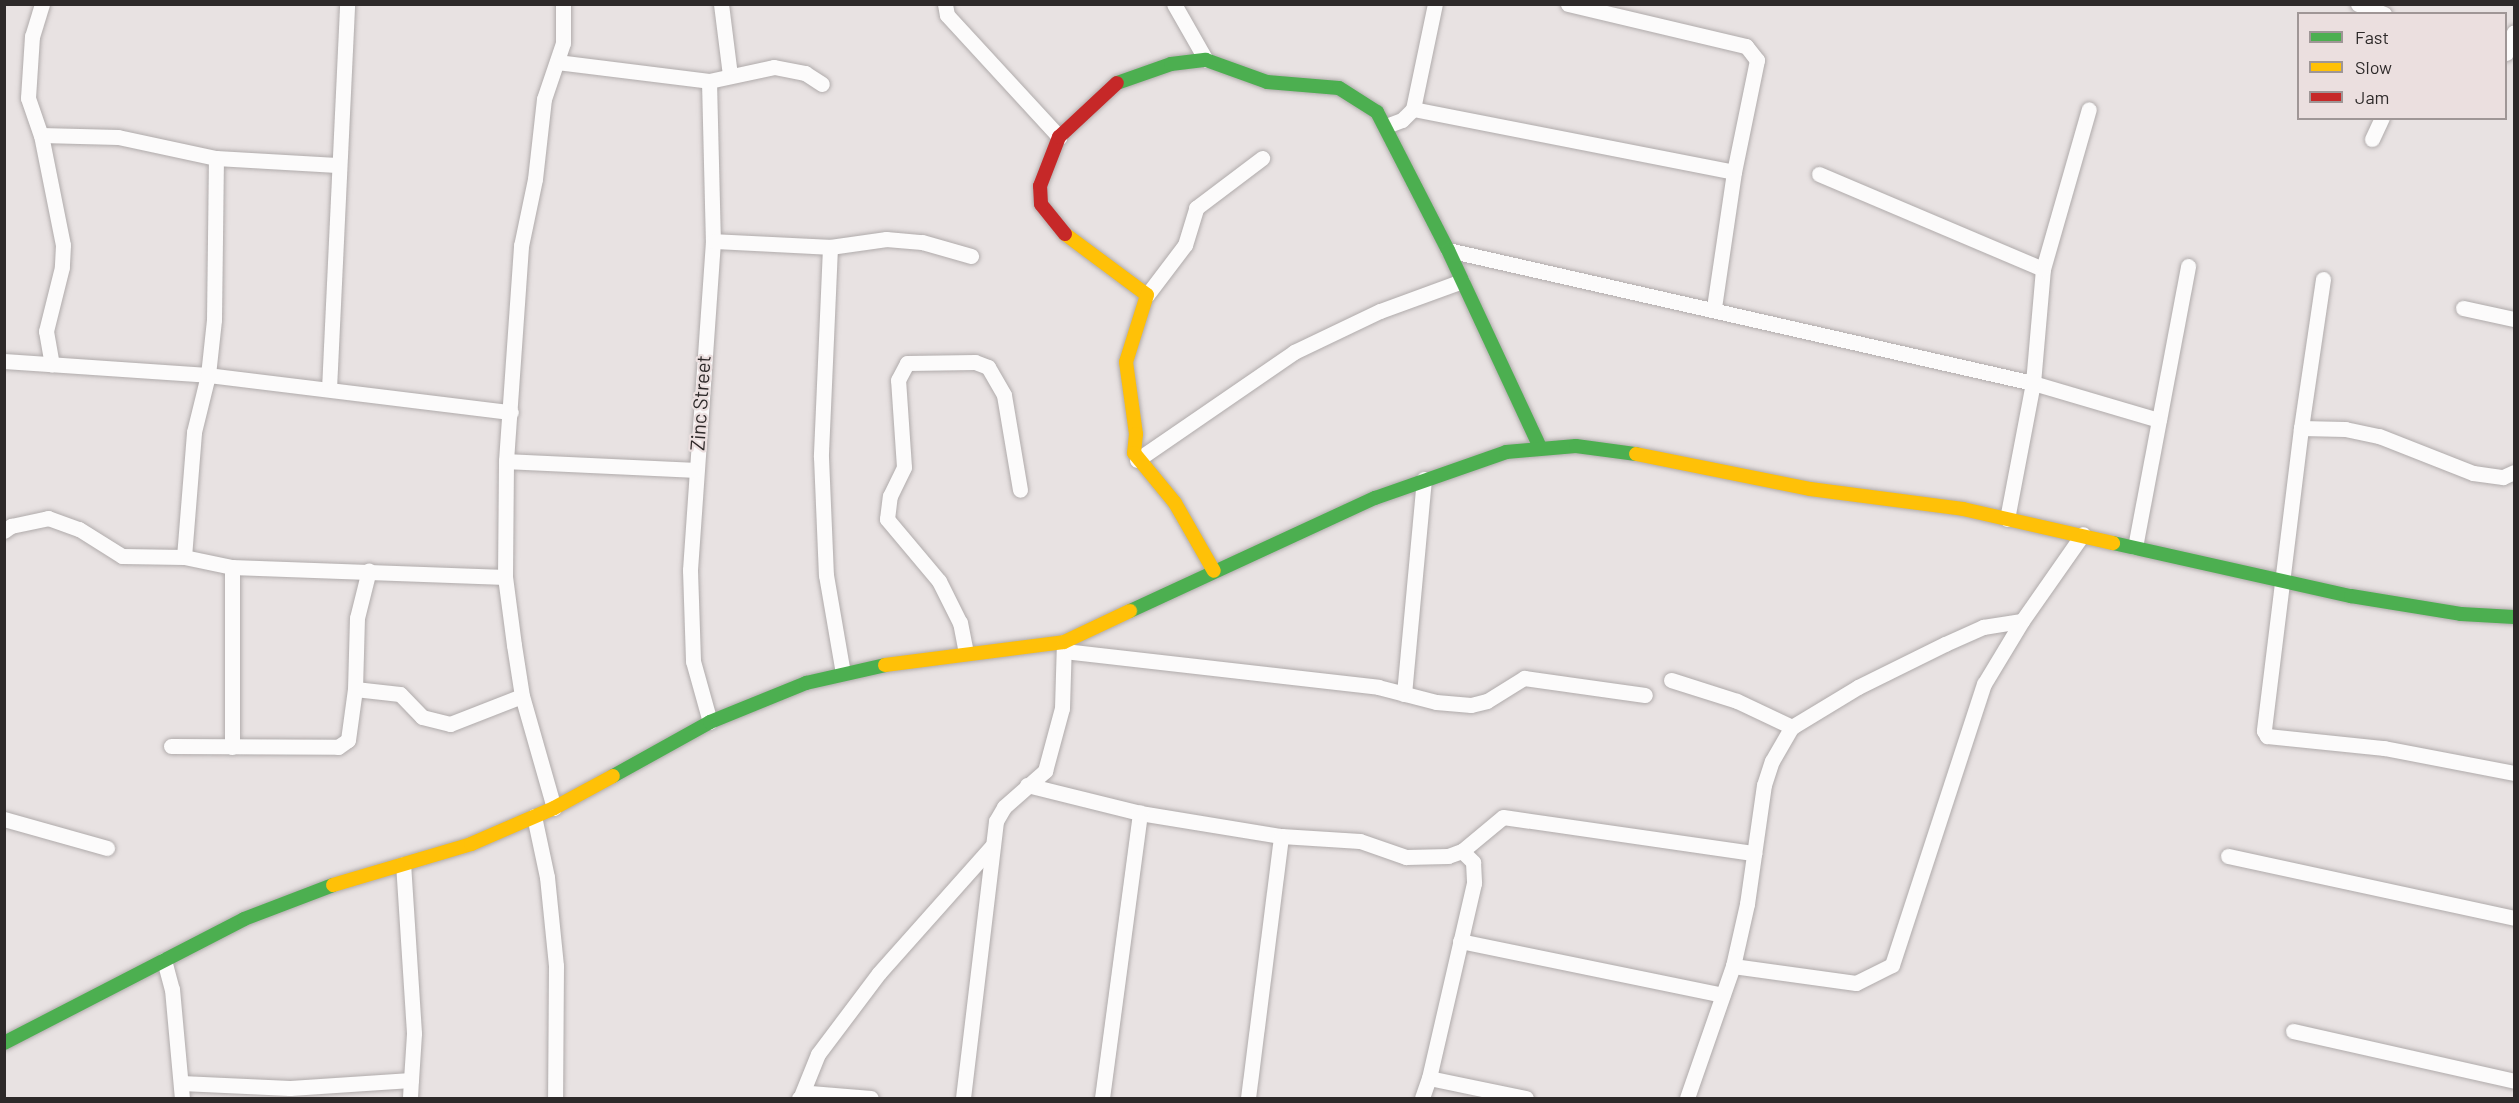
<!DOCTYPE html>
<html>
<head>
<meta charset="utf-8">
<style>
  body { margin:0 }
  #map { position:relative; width:2519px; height:1103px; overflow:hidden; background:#e8e2e2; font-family:Barlow,sans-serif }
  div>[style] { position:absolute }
  .roads { filter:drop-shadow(0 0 2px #b0abab) drop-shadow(0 0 2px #b0abab) }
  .street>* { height:15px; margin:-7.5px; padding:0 7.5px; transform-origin:7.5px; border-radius:7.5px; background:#fcfbfb }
  .fast>* { height:14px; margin:-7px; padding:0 7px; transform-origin:7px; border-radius:7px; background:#4caf50 }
  .slow>* { height:14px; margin:-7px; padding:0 7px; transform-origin:7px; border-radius:7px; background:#ffc107 }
  .jam>* { height:14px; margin:-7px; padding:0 7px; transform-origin:7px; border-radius:7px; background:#c62828 }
  span { translate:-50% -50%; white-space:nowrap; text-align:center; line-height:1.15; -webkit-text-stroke:4.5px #ebdfdf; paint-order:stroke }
  .street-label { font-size:20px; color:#2d2929 }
  .frame { position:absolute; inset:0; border:6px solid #2d2929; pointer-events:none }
  .legend { position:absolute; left:2297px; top:12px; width:210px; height:108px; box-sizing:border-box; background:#ebdfdf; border:2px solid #9f9696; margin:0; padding:8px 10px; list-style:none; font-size:18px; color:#2d2929 }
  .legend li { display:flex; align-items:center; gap:12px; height:30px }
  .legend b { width:30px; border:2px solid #9f9696 }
</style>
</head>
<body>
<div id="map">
  <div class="roads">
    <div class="street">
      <div style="left:42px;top:4px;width:34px;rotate:107deg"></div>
      <div style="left:32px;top:36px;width:62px;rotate:93.7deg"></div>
      <div style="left:28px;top:98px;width:39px;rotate:71deg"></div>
      <div style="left:41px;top:135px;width:112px;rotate:78.7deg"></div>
      <div style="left:63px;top:245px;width:22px;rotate:93deg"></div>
      <div style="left:62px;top:267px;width:66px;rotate:104deg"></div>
      <div style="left:46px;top:331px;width:34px;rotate:80deg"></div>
      <div style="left:721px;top:4px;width:72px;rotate:82.8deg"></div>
      <div style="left:945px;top:4px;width:11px;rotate:80deg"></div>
      <div style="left:947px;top:15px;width:166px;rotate:47.4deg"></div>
      <div style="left:1174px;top:4px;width:64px;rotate:60.3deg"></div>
      <div style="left:1568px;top:4px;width:183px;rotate:13.3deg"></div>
      <div style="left:1746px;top:46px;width:18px;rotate:52deg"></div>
      <div style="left:1757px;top:60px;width:114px;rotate:101.6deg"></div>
      <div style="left:1734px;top:172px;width:137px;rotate:98.4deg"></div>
      <div style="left:2358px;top:4px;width:28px;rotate:21deg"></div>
      <div style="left:2506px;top:53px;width:22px;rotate:-69deg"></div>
      <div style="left:557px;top:62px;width:153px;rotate:7.1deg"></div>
      <div style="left:709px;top:81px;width:66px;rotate:-12.2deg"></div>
      <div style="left:774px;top:67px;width:32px;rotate:11deg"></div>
      <div style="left:805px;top:73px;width:20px;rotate:33deg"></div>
      <div style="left:709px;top:81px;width:160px;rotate:88.6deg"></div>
      <div style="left:713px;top:241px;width:330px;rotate:94deg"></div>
      <div style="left:690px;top:570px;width:91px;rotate:88.1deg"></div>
      <div style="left:693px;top:661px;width:63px;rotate:74.4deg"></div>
      <div style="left:1413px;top:109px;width:327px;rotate:11.1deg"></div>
      <div style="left:1386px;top:126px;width:17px;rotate:-21deg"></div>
      <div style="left:1402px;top:120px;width:16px;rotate:-45deg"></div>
      <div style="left:1413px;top:109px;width:107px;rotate:-78.2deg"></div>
      <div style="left:41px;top:135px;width:77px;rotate:1.5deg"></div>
      <div style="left:118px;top:137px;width:100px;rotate:12.1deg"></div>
      <div style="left:216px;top:158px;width:121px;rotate:3.3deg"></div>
      <div style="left:2372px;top:139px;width:23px;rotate:-65deg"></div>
      <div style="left:1819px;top:174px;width:243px;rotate:23deg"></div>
      <div style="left:713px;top:241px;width:117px;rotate:2.9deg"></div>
      <div style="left:830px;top:247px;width:210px;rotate:92.5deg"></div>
      <div style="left:821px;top:457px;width:118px;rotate:87.6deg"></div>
      <div style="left:826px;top:575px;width:99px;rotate:80.2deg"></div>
      <div style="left:830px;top:247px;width:57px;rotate:-8.1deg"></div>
      <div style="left:886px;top:239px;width:36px;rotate:5deg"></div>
      <div style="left:922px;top:242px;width:51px;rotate:15.9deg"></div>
      <div style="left:1448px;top:250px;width:600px;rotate:12.81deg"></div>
      <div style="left:2033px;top:383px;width:131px;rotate:16.4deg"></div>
      <div style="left:2323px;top:279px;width:151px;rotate:98.4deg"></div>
      <div style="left:2301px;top:428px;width:305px;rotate:97deg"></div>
      <div style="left:2264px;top:731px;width:6px;rotate:59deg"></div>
      <div style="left:2267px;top:736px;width:118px;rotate:5.9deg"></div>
      <div style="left:2384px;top:748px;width:132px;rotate:10.9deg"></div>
      <div style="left:1147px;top:295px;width:63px;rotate:-52.8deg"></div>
      <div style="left:1185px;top:245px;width:39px;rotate:-73deg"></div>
      <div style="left:1196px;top:208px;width:83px;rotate:-37.1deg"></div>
      <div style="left:2463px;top:308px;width:52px;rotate:12.2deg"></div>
      <div style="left:4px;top:361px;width:204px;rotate:3.9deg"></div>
      <div style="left:208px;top:375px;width:305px;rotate:7deg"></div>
      <div style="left:329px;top:389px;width:385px;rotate:-87.3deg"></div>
      <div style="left:2301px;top:428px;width:44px;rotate:1.3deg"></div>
      <div style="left:2345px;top:429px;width:35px;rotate:12deg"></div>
      <div style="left:2379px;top:436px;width:101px;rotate:21.5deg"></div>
      <div style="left:2473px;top:473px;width:30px;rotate:8deg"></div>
      <div style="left:2503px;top:477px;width:12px;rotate:-24deg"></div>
      <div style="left:1137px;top:460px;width:191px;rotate:-34.5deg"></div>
      <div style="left:1294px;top:352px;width:95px;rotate:-25.5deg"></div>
      <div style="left:1380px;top:311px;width:87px;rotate:-20.1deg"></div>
      <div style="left:506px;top:461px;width:189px;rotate:2.7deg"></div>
      <div style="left:2007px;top:519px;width:138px;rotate:-79.2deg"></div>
      <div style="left:2033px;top:383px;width:114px;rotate:-85deg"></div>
      <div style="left:2043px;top:269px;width:166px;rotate:-74deg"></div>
      <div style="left:4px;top:531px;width:9px;rotate:-36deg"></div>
      <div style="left:11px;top:526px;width:38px;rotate:-12deg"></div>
      <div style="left:48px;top:518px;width:33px;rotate:20deg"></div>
      <div style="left:79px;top:529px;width:51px;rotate:32.1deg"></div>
      <div style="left:122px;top:556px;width:62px;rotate:0.9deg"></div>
      <div style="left:184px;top:557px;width:49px;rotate:11.8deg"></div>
      <div style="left:232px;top:567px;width:273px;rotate:2.1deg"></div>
      <div style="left:2135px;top:547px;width:286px;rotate:-79.3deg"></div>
      <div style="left:184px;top:557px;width:125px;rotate:-85.4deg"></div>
      <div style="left:194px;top:432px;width:59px;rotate:-76.2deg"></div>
      <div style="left:208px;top:375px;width:55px;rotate:-83.8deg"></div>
      <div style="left:214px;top:320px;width:162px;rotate:-89.3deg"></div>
      <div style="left:1064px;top:651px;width:316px;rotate:6.5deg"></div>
      <div style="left:1378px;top:687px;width:60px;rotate:14.5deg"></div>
      <div style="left:1436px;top:702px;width:35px;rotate:5deg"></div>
      <div style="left:1471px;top:705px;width:16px;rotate:-14deg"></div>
      <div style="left:1487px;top:701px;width:44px;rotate:-31.9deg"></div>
      <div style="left:1524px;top:678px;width:122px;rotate:8deg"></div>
      <div style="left:966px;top:653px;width:31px;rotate:-101deg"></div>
      <div style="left:960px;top:623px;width:47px;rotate:-116.6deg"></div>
      <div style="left:939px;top:581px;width:81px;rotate:-130deg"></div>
      <div style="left:887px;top:519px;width:23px;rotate:-83deg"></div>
      <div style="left:890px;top:496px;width:32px;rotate:-64deg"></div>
      <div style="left:904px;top:467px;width:87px;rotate:-93.9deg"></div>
      <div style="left:898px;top:380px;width:19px;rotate:-62deg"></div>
      <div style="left:907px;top:363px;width:68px;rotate:-0.8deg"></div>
      <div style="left:975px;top:362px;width:14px;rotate:21deg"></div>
      <div style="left:988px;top:367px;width:32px;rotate:60deg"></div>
      <div style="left:1004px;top:395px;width:96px;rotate:80.4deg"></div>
      <div style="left:1671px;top:680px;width:69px;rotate:17.7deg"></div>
      <div style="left:1737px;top:701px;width:61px;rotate:25.3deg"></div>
      <div style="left:355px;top:689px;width:45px;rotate:6.3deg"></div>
      <div style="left:400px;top:694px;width:32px;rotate:46deg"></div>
      <div style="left:422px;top:717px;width:29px;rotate:14deg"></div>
      <div style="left:450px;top:724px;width:77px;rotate:-21.3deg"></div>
      <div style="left:1404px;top:694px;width:216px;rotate:-84.7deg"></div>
      <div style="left:171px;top:746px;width:167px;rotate:0.3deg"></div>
      <div style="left:338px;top:747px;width:12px;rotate:-35deg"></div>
      <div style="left:348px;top:740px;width:51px;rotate:-82.2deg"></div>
      <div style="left:355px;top:689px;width:71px;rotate:-88.4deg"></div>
      <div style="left:357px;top:618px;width:49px;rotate:-76deg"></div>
      <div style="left:232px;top:747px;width:180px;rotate:-90deg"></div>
      <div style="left:1027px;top:785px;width:116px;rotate:13.9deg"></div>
      <div style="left:1140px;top:813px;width:143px;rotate:9.3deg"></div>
      <div style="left:1281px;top:836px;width:79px;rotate:3.6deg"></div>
      <div style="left:1360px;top:841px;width:49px;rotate:19.2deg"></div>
      <div style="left:1406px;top:857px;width:42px;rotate:-1.4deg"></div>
      <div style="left:1448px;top:856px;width:15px;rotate:-20deg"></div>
      <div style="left:1462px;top:851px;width:53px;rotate:-39.7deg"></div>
      <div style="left:1503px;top:817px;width:254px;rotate:8.2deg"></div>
      <div style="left:554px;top:808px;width:116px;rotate:-105.9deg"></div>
      <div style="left:522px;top:696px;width:52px;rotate:-98.9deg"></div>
      <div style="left:514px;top:645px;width:69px;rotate:-97.5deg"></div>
      <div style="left:505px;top:577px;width:116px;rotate:-89.5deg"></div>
      <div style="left:506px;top:461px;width:216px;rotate:-86deg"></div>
      <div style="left:521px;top:246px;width:68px;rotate:-78.2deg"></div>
      <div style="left:535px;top:179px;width:81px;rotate:-83.6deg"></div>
      <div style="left:544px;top:99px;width:59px;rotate:-71.3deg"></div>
      <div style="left:563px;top:43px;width:39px;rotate:-90deg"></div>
      <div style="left:534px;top:816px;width:62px;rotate:78deg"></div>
      <div style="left:547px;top:877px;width:89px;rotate:84.2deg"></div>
      <div style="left:556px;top:966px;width:132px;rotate:90.4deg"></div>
      <div style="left:4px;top:819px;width:107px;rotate:15.7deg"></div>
      <div style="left:1462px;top:851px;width:16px;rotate:45deg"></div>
      <div style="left:1473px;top:862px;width:21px;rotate:87deg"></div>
      <div style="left:1474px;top:883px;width:200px;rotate:103deg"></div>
      <div style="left:1429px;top:1078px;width:99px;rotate:11.7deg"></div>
      <div style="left:2228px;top:856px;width:293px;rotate:12.2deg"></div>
      <div style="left:1460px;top:941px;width:268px;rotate:11.6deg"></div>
      <div style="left:164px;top:960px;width:30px;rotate:75deg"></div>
      <div style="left:172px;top:989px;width:109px;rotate:84.8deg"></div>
      <div style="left:1733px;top:966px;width:124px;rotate:7.9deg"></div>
      <div style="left:1856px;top:983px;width:40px;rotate:-26.6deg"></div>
      <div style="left:1892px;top:965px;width:296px;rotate:-71.9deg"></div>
      <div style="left:1984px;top:684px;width:74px;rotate:-58.9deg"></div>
      <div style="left:2022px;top:621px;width:106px;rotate:-55deg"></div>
      <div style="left:2293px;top:1031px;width:227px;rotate:12.7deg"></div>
      <div style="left:181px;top:1083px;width:109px;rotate:2.6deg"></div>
      <div style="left:290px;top:1088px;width:121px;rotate:-3.8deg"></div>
      <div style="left:411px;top:1080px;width:47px;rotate:-86.3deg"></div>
      <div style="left:414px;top:1033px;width:169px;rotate:-93.7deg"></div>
      <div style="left:801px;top:1096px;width:45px;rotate:-68deg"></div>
      <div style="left:818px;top:1054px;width:101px;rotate:-53deg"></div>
      <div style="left:879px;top:973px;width:171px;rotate:-48.3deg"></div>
      <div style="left:410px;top:1098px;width:18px;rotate:-87deg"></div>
      <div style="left:799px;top:1098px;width:12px;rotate:-24deg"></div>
      <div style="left:810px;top:1093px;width:61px;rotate:4.7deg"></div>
      <div style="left:963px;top:1098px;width:279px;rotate:-83.2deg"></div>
      <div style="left:996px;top:821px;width:16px;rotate:-60deg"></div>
      <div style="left:1004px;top:807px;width:55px;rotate:-41.3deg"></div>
      <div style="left:1045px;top:771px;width:65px;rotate:-74.9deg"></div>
      <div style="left:1062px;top:708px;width:66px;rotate:-88.3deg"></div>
      <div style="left:1102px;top:1098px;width:288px;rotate:-82.4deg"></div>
      <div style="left:1248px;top:1098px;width:264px;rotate:-82.8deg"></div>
      <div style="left:1422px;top:1098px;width:21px;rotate:-71deg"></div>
      <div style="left:1687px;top:1098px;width:140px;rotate:-70.8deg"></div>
      <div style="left:1733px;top:966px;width:64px;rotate:-77.3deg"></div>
      <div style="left:1747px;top:904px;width:120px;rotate:-81.9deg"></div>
      <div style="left:1764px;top:785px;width:25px;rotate:-72deg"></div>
      <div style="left:1772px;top:761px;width:39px;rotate:-60deg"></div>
      <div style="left:1792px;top:727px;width:77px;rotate:-31.2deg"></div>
      <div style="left:1858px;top:687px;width:97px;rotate:-26.3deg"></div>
      <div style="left:1945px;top:644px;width:42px;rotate:-24.1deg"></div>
      <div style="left:1983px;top:627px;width:39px;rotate:-9deg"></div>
    </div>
    <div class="fast">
      <div style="left:1117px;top:83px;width:57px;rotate:-19.4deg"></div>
      <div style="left:1171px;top:64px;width:35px;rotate:-7deg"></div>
      <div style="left:1206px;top:60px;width:65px;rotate:19.8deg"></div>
      <div style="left:1267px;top:82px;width:72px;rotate:4.8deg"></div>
      <div style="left:1339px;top:88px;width:45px;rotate:32.3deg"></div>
      <div style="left:1377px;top:112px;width:155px;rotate:62.8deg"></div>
      <div style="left:1448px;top:250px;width:217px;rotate:65deg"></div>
      <div style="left:2113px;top:543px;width:244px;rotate:12.6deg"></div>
      <div style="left:2351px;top:596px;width:111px;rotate:9.3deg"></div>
      <div style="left:2461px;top:614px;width:53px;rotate:3.2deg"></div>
      <div style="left:1130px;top:611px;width:270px;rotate:-24.8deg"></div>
      <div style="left:1375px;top:498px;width:139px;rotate:-19.3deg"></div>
      <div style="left:1506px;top:452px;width:70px;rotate:-4.9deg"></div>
      <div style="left:1576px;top:446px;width:61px;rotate:7.6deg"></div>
      <div style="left:613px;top:776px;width:111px;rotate:-29.1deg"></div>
      <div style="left:710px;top:722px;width:104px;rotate:-22.1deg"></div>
      <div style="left:806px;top:683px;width:81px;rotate:-12.8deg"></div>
      <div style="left:4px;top:1043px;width:270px;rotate:-27.3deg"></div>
      <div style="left:244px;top:919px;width:95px;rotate:-20.9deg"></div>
    </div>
    <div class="slow">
      <div style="left:1065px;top:234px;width:102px;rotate:36.6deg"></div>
      <div style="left:1147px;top:295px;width:70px;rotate:107.4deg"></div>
      <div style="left:1126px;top:362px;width:73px;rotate:82.1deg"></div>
      <div style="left:1136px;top:434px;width:19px;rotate:96deg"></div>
      <div style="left:1134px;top:453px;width:65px;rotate:50.6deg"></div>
      <div style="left:1175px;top:503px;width:78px;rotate:60.2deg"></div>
      <div style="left:1636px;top:454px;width:177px;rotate:11.4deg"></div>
      <div style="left:1810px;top:489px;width:154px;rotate:7.4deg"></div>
      <div style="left:1963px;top:509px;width:154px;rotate:12.8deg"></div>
      <div style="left:885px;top:665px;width:180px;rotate:-7.3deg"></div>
      <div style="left:1064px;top:642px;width:73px;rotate:-25.2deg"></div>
      <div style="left:333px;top:885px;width:144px;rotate:-16.5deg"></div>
      <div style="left:471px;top:844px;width:90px;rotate:-23.4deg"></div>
      <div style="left:554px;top:808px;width:67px;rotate:-28.5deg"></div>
    </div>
    <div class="jam">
      <div style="left:1065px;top:234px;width:38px;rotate:-129deg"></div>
      <div style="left:1041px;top:204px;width:18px;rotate:-93deg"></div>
      <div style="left:1040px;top:186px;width:53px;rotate:-68.8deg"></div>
      <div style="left:1059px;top:137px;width:79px;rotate:-43deg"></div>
    </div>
  </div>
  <div class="street-label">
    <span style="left:700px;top:403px;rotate:-86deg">Zinc Street</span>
  </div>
  <div class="frame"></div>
  <ul class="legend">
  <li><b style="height:8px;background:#4caf50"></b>Fast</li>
  <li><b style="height:8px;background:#ffc107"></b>Slow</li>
  <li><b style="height:8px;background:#c62828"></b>Jam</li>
  </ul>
</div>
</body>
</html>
